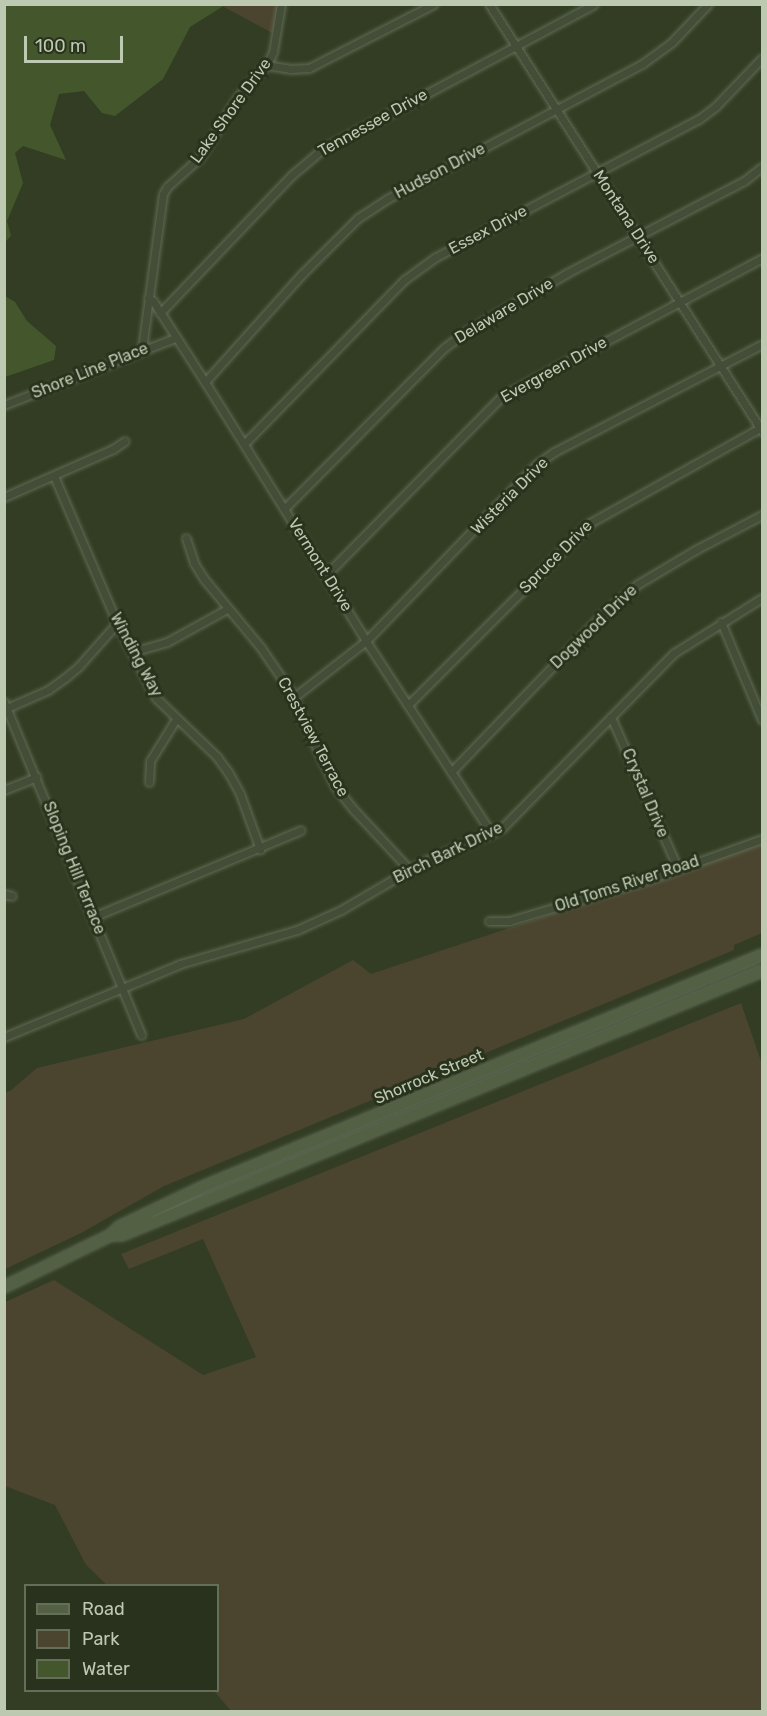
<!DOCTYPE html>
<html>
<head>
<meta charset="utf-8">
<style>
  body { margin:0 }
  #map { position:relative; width:767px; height:1716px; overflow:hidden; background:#323d23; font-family:Rubik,sans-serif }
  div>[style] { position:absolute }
  .green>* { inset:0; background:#4b452f }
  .water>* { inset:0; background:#44572c }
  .roads { filter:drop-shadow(0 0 2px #616b55) drop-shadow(0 0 2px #616b55) }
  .street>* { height:7px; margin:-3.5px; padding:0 3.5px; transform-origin:3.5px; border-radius:3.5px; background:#434d37 }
  .secondary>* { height:10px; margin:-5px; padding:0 5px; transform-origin:5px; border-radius:5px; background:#536044 }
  span { translate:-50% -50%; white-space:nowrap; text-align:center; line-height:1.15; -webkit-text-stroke:6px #28321c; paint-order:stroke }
  .street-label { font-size:16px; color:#bec9b2 }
  .frame { position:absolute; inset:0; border:6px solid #bec9b2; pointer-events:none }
  .legend { position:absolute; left:24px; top:1584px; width:195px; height:108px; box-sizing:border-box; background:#28321c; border:2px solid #646e58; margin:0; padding:8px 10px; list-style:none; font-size:18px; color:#bec9b2 }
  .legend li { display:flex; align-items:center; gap:12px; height:30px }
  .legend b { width:30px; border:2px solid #646e58 }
  .scale { position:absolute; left:24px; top:36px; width:99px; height:27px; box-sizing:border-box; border:3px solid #bec9b2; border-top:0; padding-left:8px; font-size:18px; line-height:21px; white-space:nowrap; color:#bec9b2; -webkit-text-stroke:4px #28321c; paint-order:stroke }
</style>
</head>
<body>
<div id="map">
  <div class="green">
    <div style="clip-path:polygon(225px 4px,284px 5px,274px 34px,224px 7px)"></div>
    <div style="clip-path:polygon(762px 844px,762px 933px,734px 945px,734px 950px,164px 1186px,81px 1233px,5px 1269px,5px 1092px,10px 1091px,37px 1068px,244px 1019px,353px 960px,371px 974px)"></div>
    <div style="clip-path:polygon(741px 1003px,762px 1064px,762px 1711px,231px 1711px,214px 1691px,218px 1690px,218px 1586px,107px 1585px,86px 1565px,55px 1505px,5px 1486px,5px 1302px,54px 1280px,203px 1375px,256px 1357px,203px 1239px,129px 1269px,121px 1254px)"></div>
  </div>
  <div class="water">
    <div style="clip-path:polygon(8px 4px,225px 5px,190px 27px,163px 79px,115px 116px,102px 113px,84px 91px,59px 94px,50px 125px,66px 160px,23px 146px,15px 153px,23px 183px,7px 221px,11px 236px,5px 242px,4px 6px)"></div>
    <div style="clip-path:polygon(5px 296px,15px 302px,27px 321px,56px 346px,54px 360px,5px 377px)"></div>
  </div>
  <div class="roads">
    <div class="street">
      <div style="left:489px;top:4px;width:507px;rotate:57.41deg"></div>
      <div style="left:266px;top:65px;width:24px;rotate:9deg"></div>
      <div style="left:290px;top:69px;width:19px;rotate:-3deg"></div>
      <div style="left:309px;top:68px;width:140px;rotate:-27.1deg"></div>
      <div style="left:148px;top:298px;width:6px;rotate:31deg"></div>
      <div style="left:153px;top:301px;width:96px;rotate:57.3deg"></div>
      <div style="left:205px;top:382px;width:305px;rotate:58.1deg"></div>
      <div style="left:366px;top:641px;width:230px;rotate:56.9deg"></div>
      <div style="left:160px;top:313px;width:192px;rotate:-46.3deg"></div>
      <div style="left:293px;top:174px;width:39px;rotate:-40deg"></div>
      <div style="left:323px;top:149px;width:307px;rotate:-28.1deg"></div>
      <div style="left:142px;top:349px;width:156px;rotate:-82.3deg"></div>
      <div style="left:163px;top:194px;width:8px;rotate:-60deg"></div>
      <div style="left:167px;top:187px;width:43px;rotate:-42.2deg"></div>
      <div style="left:199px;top:158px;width:72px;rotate:-57.4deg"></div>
      <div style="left:238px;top:97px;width:46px;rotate:-49.4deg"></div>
      <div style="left:268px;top:62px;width:11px;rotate:-63deg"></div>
      <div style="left:273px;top:52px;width:49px;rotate:-80.5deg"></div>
      <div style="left:205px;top:382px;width:145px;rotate:-48.1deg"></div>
      <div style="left:302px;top:274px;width:79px;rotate:-45deg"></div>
      <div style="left:358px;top:218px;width:35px;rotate:-33deg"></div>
      <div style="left:387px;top:199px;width:289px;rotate:-27.9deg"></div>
      <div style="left:642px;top:64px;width:37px;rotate:-36deg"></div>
      <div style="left:672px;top:42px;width:52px;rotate:-46.5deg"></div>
      <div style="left:4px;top:405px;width:184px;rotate:-21.4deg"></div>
      <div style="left:244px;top:444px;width:229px;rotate:-45.7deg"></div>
      <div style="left:404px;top:280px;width:39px;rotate:-36deg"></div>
      <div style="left:436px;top:257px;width:297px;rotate:-27.7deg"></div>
      <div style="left:699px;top:119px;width:21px;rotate:-37deg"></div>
      <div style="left:716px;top:106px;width:66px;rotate:-46.2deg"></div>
      <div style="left:54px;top:476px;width:160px;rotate:66.8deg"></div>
      <div style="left:117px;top:623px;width:85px;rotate:62.5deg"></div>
      <div style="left:156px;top:698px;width:85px;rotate:44deg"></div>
      <div style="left:217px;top:757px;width:19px;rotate:54deg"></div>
      <div style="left:228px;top:772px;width:25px;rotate:61deg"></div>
      <div style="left:240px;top:794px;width:59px;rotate:70deg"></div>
      <div style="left:4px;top:497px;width:119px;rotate:-23.8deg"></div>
      <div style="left:113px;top:449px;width:14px;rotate:-34deg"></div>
      <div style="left:285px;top:508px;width:226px;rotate:-45.2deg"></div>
      <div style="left:444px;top:348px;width:21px;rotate:-37deg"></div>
      <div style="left:461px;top:335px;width:123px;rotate:-30.3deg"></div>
      <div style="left:567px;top:273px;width:199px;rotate:-27.5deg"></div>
      <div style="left:744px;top:181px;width:23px;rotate:-38deg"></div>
      <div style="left:186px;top:538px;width:26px;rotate:72deg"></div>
      <div style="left:194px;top:563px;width:19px;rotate:58deg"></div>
      <div style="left:204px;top:579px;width:89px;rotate:50.4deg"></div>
      <div style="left:261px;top:648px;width:46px;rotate:55.6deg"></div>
      <div style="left:287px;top:686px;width:111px;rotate:64.4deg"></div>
      <div style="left:335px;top:786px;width:31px;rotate:52deg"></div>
      <div style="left:354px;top:810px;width:82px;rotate:47deg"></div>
      <div style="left:326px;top:575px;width:250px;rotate:-45.5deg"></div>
      <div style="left:501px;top:397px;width:296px;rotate:-28deg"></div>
      <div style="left:721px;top:622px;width:106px;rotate:67.3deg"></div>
      <div style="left:132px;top:652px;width:36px;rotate:-16deg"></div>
      <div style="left:167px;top:642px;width:68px;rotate:-28.8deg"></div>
      <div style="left:293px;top:698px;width:93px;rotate:-38deg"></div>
      <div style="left:366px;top:641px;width:246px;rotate:-46deg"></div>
      <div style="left:537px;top:464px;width:21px;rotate:-35deg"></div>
      <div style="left:554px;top:452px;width:234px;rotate:-27.4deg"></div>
      <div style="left:4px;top:702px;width:360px;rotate:67.6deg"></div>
      <div style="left:408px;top:705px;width:257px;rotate:-45deg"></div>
      <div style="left:590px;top:523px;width:197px;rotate:-29.2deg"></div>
      <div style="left:7px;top:708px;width:45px;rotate:-23.7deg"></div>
      <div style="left:48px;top:690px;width:22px;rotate:-36deg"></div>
      <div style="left:66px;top:677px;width:17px;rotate:-40deg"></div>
      <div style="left:79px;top:666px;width:57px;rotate:-48.5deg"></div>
      <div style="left:611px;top:717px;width:166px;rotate:66.2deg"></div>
      <div style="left:451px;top:772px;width:215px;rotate:-46.1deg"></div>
      <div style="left:600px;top:617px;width:50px;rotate:-41deg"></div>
      <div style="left:638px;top:584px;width:69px;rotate:-30.7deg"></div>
      <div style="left:697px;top:549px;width:73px;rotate:-27.6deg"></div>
      <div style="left:149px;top:782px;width:21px;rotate:-87deg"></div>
      <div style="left:150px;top:761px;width:49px;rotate:-58.2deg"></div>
      <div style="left:4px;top:790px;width:35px;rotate:-22deg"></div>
      <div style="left:4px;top:894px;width:8px;rotate:14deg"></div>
      <div style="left:93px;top:917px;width:225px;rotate:-22.7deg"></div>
      <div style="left:489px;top:921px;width:20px"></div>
      <div style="left:509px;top:921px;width:147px;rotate:-16.6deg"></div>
      <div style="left:650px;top:879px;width:119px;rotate:-19.7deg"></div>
      <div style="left:4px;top:1037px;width:191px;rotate:-22.5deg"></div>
      <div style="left:180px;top:964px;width:122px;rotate:-16.2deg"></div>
      <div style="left:297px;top:930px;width:48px;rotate:-24.4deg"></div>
      <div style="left:341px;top:910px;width:95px;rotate:-30.3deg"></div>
      <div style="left:423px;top:862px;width:86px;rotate:-23.3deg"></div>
      <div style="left:502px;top:828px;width:245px;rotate:-45.5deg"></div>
      <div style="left:674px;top:653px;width:104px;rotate:-32deg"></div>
    </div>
    <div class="secondary">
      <div style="left:111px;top:1235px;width:11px"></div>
      <div style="left:122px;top:1235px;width:692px;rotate:-22.42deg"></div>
      <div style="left:4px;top:1287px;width:119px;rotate:-25.9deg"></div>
      <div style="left:111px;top:1235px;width:11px;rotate:-45deg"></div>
      <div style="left:119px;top:1227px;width:95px;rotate:-25.5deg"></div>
      <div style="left:205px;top:1186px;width:603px;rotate:-22.52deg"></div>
    </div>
  </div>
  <div class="street-label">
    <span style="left:231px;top:111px;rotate:-54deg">Lake Shore Drive</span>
    <span style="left:373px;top:123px;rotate:-29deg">Tennessee Drive</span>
    <span style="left:440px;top:171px;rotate:-28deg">Hudson Drive</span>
    <span style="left:626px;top:217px;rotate:57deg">Montana Drive</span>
    <span style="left:488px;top:230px;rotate:-28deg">Essex Drive</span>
    <span style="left:504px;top:311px;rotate:-31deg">Delaware Drive</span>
    <span style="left:554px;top:370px;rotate:-29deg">Evergreen Drive</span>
    <span style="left:90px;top:371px;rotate:-22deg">Shore Line Place</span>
    <span style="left:510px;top:496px;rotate:-45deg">Wisteria Drive</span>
    <span style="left:556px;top:557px;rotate:-45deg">Spruce Drive</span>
    <span style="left:320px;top:565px;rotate:58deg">Vermont Drive</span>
    <span style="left:594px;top:627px;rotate:-44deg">Dogwood Drive</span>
    <span style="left:136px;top:655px;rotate:62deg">Winding Way</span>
    <span style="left:313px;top:737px;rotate:62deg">Crestview Terrace</span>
    <span style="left:645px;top:793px;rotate:67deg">Crystal Drive</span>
    <span style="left:448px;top:853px;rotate:-26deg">Birch Bark Drive</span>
    <span style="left:74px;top:868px;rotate:68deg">Sloping Hill Terrace</span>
    <span style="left:627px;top:884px;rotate:-18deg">Old Toms River Road</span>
    <span style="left:429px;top:1077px;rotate:-23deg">Shorrock Street</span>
  </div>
  <div class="frame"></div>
  <ul class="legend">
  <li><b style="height:8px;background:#536044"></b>Road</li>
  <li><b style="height:16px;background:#4b452f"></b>Park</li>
  <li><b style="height:16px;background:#44572c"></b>Water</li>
  </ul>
  <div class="scale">100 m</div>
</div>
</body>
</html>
